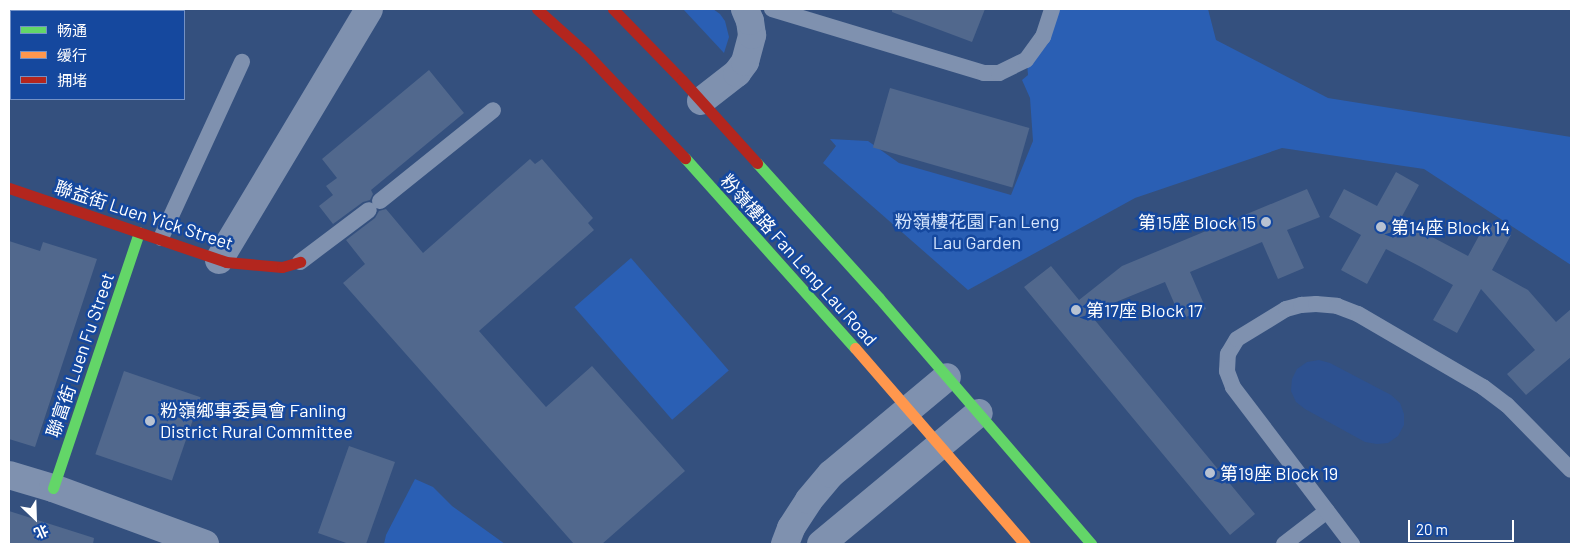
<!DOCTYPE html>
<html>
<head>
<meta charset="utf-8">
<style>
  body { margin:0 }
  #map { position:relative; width:1580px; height:553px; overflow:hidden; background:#34507e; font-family:Barlow,"Noto Sans SC",sans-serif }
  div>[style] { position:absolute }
  .green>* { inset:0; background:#2a5fb4; transform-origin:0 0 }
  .water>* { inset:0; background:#2d5190 }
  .building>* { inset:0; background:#51688d; transform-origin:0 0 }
  .lane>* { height:16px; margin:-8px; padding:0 8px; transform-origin:8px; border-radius:8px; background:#7f91af }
  .street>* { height:28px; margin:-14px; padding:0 14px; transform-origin:14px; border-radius:14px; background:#7f91af }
  .fast>* { height:11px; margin:-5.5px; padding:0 5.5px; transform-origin:5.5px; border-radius:5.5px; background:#63d668 }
  .slow>* { height:11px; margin:-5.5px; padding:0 5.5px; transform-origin:5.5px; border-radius:5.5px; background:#ff974d }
  .jam>* { height:11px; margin:-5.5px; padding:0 5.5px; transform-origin:5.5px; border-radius:5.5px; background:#b3261e }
  .dots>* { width:14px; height:14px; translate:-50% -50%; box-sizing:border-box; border:2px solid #15489e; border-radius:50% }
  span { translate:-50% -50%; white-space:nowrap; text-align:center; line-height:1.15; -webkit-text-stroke:5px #15489e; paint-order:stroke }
  .street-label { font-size:18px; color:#fff }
  .park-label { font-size:18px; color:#d5e5fd }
  .poi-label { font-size:18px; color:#fff }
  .right { translate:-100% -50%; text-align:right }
  .left { translate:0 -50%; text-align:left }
  .frame { position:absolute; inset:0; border:10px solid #fff; pointer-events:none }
  .legend { position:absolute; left:10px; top:10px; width:175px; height:90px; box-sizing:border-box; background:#15489e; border:1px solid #7391c5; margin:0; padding:6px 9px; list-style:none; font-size:15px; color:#fff }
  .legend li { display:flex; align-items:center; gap:10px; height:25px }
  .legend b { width:25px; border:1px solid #7391c5 }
  .north { position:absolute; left:10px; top:493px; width:50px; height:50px; -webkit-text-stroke:4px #15489e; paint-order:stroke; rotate:156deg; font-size:14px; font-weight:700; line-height:20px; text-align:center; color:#fff }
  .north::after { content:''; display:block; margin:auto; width:18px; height:22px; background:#fff; clip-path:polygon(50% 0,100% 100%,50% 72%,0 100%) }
  .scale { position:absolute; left:1408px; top:520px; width:106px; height:22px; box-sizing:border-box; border:2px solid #fff; border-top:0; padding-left:6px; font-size:15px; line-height:18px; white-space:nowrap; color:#fff; -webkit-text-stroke:4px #15489e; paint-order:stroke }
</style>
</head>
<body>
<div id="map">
  <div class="green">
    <div style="clip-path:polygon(683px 9px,713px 9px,720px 14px,725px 21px,729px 37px,724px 53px)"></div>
    <div style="clip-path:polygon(1045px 9px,1208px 9px,1216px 40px,1328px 98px,1571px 137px,1571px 265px,1424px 169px,1282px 148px,1135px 198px,968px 290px,823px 163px,836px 146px,830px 139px,868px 141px,899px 163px,1011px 195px,1033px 141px,1030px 98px,1022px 80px,1028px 75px,1027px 63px)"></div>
    <div style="left:631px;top:258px;width:149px;height:75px;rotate:49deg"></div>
    <div style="clip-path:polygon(415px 479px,433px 487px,452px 506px,505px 544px,384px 544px,386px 535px)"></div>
  </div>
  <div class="water">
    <div style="clip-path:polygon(1319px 360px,1330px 363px,1391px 395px,1400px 403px,1404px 414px,1404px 425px,1398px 436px,1388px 443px,1377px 444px,1365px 442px,1305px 409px,1296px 402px,1291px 391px,1292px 379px,1297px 369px,1307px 362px)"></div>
  </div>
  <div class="building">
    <div style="clip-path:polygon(892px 9px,985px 9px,972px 42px,892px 12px)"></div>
    <div style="clip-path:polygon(429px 70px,464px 113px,371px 190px,373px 194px,370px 200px,363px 202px,333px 224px,319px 206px,333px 195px,326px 186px,337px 178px,322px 159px)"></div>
    <div style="left:890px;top:88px;width:145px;height:62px;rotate:16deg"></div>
    <div style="clip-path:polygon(530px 159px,535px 164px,542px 159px,593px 218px,588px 223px,594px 230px,479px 331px,546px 407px,592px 366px,685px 471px,602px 544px,574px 544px,343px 283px,365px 264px,346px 240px,375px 218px,379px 211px,386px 209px,423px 253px)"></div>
    <div style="clip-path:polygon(1396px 172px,1419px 185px,1400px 220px,1468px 256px,1487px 221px,1511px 235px,1492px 270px,1528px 290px,1556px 322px,1571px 309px,1571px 357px,1526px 395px,1507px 374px,1535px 350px,1481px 289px,1457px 333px,1433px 320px,1453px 285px,1419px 266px,1386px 249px,1367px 284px,1341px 270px,1361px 235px,1329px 217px,1344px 189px,1377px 206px)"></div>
    <div style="clip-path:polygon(1307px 189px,1320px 217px,1287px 230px,1304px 268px,1278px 279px,1262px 242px,1190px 272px,1206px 309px,1181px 319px,1165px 282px,1089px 313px,1255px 514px,1230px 535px,1024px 287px,1051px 266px,1079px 300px,1122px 266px)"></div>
    <div style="clip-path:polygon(9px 241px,40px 251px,43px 242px,97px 259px,35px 447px,9px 439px)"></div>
    <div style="left:124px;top:371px;width:81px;height:88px;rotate:19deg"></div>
    <div style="clip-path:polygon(349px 446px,395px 462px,366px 544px,349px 544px,318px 533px)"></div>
    <div style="clip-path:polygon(9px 511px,94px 538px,93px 544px,9px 544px)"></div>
  </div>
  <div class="lane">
    <div style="left:772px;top:9px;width:221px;rotate:16.8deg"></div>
    <div style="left:984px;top:73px;width:15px"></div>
    <div style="left:999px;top:73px;width:30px;rotate:-26deg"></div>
    <div style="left:1026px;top:60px;width:29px;rotate:-54deg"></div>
    <div style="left:1043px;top:37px;width:29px;rotate:-72deg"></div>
    <div style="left:380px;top:201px;width:145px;rotate:-38.8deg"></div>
    <div style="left:161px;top:238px;width:194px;rotate:-65.3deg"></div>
    <div style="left:300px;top:262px;width:86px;rotate:-37deg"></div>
    <div style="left:1284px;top:544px;width:54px;rotate:-37.5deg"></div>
    <div style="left:1352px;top:544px;width:197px;rotate:-127.2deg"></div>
    <div style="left:1233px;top:387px;width:17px;rotate:-111deg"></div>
    <div style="left:1227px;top:371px;width:17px;rotate:-87deg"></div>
    <div style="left:1228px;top:354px;width:17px;rotate:-59deg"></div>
    <div style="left:1237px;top:339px;width:57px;rotate:-31.5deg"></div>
    <div style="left:1286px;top:309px;width:16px;rotate:-15deg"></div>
    <div style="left:1301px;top:305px;width:15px;rotate:-4deg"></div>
    <div style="left:1316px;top:304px;width:21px;rotate:5deg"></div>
    <div style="left:1337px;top:306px;width:22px;rotate:21deg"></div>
    <div style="left:1358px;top:314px;width:145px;rotate:30.3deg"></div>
    <div style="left:1483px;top:387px;width:30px;rotate:37deg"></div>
    <div style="left:1507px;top:405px;width:91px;rotate:45.4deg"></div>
  </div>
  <div class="street">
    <div style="left:701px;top:101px;width:46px;rotate:-37.9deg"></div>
    <div style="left:737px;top:73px;width:14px;rotate:-54deg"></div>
    <div style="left:745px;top:62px;width:28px;rotate:-75deg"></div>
    <div style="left:752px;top:35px;width:14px;rotate:-98deg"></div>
    <div style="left:750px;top:21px;width:13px;rotate:-113deg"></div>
    <div style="left:219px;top:260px;width:292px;rotate:-59.1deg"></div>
    <div style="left:9px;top:475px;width:46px;rotate:16.5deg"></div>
    <div style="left:53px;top:488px;width:162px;rotate:20.2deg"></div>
    <div style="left:785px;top:544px;width:17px;rotate:-69deg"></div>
    <div style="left:791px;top:528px;width:33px;rotate:-57deg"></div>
    <div style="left:809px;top:500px;width:34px;rotate:-50deg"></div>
    <div style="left:831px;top:474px;width:151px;rotate:-39.9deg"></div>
    <div style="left:821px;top:544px;width:205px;rotate:-39.7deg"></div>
  </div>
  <div class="fast">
    <div style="left:685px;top:158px;width:255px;rotate:48.2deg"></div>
    <div style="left:757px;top:163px;width:182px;rotate:47.9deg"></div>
    <div style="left:879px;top:298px;width:325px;rotate:49.2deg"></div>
    <div style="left:53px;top:488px;width:270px;rotate:-71.4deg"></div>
  </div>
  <div class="slow">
    <div style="left:855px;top:348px;width:259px;rotate:49.1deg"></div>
  </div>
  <div class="jam">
    <div style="left:537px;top:9px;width:64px;rotate:41.9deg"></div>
    <div style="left:585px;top:52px;width:146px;rotate:46.7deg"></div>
    <div style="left:613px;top:9px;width:99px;rotate:45.8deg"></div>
    <div style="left:682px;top:80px;width:112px;rotate:47.9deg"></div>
    <div style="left:9px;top:188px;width:229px;rotate:18.8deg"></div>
    <div style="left:226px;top:262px;width:56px;rotate:5.1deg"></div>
    <div style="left:282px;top:267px;width:19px;rotate:-16deg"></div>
  </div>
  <div class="dots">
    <div style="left:1266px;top:222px;background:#b8c2d2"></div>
    <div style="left:1381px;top:227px;background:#b8c2d2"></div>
    <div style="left:1076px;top:310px;background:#b8c2d2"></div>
    <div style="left:150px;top:421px;background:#b8c2d2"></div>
    <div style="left:1210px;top:473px;background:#b8c2d2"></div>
  </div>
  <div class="street-label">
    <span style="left:144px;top:215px;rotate:18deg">聯益街 Luen Yick Street</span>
    <span style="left:799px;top:260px;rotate:48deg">粉嶺樓路 Fan Leng Lau Road</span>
    <span style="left:80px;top:355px;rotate:-71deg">聯富街 Luen Fu Street</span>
  </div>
  <div class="park-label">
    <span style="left:977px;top:232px">粉嶺樓花園 Fan Leng<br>Lau Garden</span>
  </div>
  <div class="poi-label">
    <span class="right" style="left:1256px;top:222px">第15座 Block 15</span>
    <span class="left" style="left:1391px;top:227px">第14座 Block 14</span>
    <span class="left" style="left:1086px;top:310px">第17座 Block 17</span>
    <span class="left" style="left:160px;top:421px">粉嶺鄉事委員會 Fanling<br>District Rural Committee</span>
    <span class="left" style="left:1220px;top:473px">第19座 Block 19</span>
  </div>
  <div class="frame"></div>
  <ul class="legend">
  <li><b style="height:6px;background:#63d668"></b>畅通</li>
  <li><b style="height:6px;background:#ff974d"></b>缓行</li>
  <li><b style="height:6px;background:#b3261e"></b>拥堵</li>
  </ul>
  <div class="north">北</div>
  <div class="scale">20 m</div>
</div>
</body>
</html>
